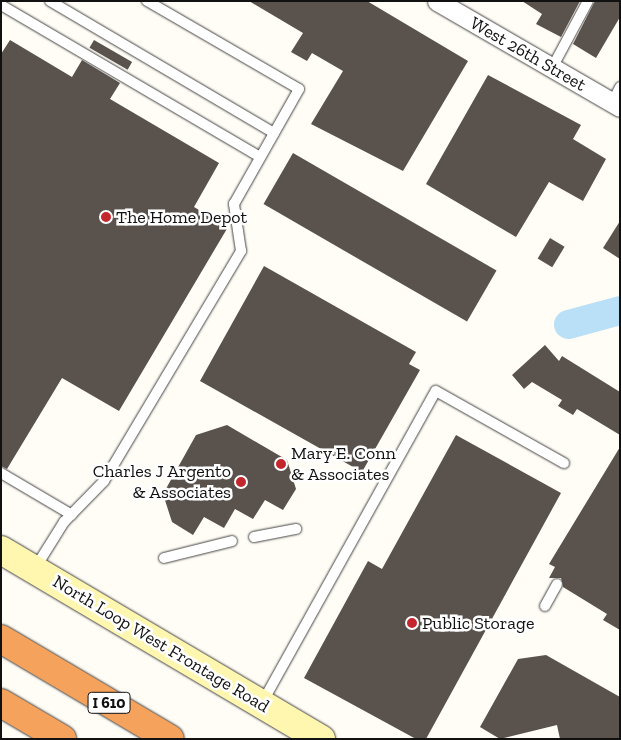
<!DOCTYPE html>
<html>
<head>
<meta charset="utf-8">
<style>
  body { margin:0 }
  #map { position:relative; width:621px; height:740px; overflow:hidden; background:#fffdf5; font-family:"Zilla Slab",serif }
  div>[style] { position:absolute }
  .river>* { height:29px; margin:-14.5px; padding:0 14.5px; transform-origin:14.5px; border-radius:14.5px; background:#b9e0f7 }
  .building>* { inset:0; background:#5a524d; transform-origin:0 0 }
  .roads { filter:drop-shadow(0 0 1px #444) drop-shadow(0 0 1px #444) }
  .lane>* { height:10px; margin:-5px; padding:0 5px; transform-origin:5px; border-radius:5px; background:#fff }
  .street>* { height:19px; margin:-9.5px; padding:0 9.5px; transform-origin:9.5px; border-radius:9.5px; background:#fff }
  .secondary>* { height:28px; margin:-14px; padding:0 14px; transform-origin:14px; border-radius:14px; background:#fff6b0 }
  .highway>* { height:28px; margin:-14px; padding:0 14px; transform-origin:14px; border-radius:14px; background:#f5a25d }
  .dots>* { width:14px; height:14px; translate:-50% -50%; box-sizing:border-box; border:2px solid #fff; border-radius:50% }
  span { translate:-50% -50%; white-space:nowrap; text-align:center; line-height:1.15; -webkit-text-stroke:5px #fff; paint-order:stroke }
  .shield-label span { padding:1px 4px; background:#fff; border:1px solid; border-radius:4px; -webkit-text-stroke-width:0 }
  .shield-label { font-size:16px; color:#111; font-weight:700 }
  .street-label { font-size:18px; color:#111 }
  .poi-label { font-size:18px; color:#111 }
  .left { translate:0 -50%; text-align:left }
  .right { translate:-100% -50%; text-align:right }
  .frame { position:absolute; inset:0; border:2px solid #111; pointer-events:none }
</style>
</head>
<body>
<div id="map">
  <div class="river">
    <div style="left:568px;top:324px;width:54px;rotate:-15.1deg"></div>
  </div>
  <div class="building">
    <div style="clip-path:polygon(249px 1px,367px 1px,468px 61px,403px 171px,311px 124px,343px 71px,312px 53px,307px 61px,291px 52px,303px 33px)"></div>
    <div style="clip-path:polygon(522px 1px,580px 1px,561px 37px,536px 24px,542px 14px)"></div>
    <div style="clip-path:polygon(595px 1px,620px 1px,620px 17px,596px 58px,573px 44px)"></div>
    <div style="clip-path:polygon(10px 40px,72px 77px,82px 60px,120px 83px,110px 99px,219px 163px,194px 207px,228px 227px,119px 411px,62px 378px,7px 469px,1px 466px,1px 54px)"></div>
    <div style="left:94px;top:40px;width:44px;height:9px;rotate:30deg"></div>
    <div style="clip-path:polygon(488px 75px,581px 125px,573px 139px,606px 159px,583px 201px,549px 182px,516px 237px,426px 184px)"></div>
    <div style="left:293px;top:153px;width:235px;height:59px;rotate:30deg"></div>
    <div style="clip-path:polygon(620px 221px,620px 259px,603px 248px)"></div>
    <div style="left:550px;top:238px;width:17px;height:24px;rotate:31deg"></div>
    <div style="clip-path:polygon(264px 266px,416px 352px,409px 364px,420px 370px,362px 472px,200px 381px)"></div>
    <div style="clip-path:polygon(545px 345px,559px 361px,562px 356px,620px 392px,620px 435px,577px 409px,573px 415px,558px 406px,562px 400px,532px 382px,524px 389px,512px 375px)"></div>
    <div style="clip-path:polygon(227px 425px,287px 460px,296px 489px,283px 510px,265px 500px,253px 519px,235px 509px,224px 528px,204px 517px,193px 535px,172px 522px,163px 494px,196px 435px)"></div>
    <div style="clip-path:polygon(456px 435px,561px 493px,426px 739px,416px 739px,304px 678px,368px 561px,382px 569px)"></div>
    <div style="clip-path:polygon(620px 447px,620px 630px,603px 620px,607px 614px,563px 587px,561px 578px,549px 578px,555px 567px,549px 564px)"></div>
    <div style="clip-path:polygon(546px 655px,620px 697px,620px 739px,560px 739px,557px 725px,500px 739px,480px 727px,518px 659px)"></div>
  </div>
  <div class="roads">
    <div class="lane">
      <div style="left:50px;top:1px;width:260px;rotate:30.5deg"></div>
      <div style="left:1px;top:5px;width:300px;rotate:30.4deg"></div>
      <div style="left:552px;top:68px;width:76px;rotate:-61.8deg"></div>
      <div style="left:612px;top:103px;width:18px;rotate:-63deg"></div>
      <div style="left:1px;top:473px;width:82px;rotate:30.6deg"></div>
      <div style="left:254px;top:537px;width:43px;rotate:-10.8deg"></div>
      <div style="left:164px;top:558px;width:70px;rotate:-14deg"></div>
      <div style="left:34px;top:570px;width:57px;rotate:-58deg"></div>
      <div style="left:64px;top:522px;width:57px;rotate:-45.7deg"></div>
      <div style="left:104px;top:481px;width:268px;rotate:-59.2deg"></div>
      <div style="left:241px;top:251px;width:48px;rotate:-98.5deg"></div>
      <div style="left:234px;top:204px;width:132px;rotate:-60.5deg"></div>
      <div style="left:299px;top:89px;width:176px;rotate:-149.9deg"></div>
      <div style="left:545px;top:606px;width:25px;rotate:-61deg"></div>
      <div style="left:262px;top:703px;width:357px;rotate:-60.9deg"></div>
      <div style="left:436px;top:391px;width:147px;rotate:29.4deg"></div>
    </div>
    <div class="street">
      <div style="left:437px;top:1px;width:211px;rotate:30.1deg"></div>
    </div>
    <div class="secondary">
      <div style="left:1px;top:550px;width:372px;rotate:30.6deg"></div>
    </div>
    <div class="highway">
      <div style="left:1px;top:639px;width:196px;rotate:30.6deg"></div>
      <div style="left:1px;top:703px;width:71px;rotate:30.5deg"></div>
    </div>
  </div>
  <div class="dots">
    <div style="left:106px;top:217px;background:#c4262e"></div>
    <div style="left:281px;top:464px;background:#c4262e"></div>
    <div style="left:241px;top:482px;background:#c4262e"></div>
    <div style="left:412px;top:623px;background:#c4262e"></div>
  </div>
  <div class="shield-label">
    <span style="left:109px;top:703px">I 610</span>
  </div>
  <div class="street-label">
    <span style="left:528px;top:54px;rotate:30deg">West 26th Street</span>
    <span style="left:161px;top:644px;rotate:31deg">North Loop West Frontage Road</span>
  </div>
  <div class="poi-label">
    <span class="left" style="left:116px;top:217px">The Home Depot</span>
    <span class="left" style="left:291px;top:464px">Mary E. Conn<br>&amp; Associates</span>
    <span class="right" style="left:231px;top:482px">Charles J Argento<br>&amp; Associates</span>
    <span class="left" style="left:422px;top:623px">Public Storage</span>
  </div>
  <div class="frame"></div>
</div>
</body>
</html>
